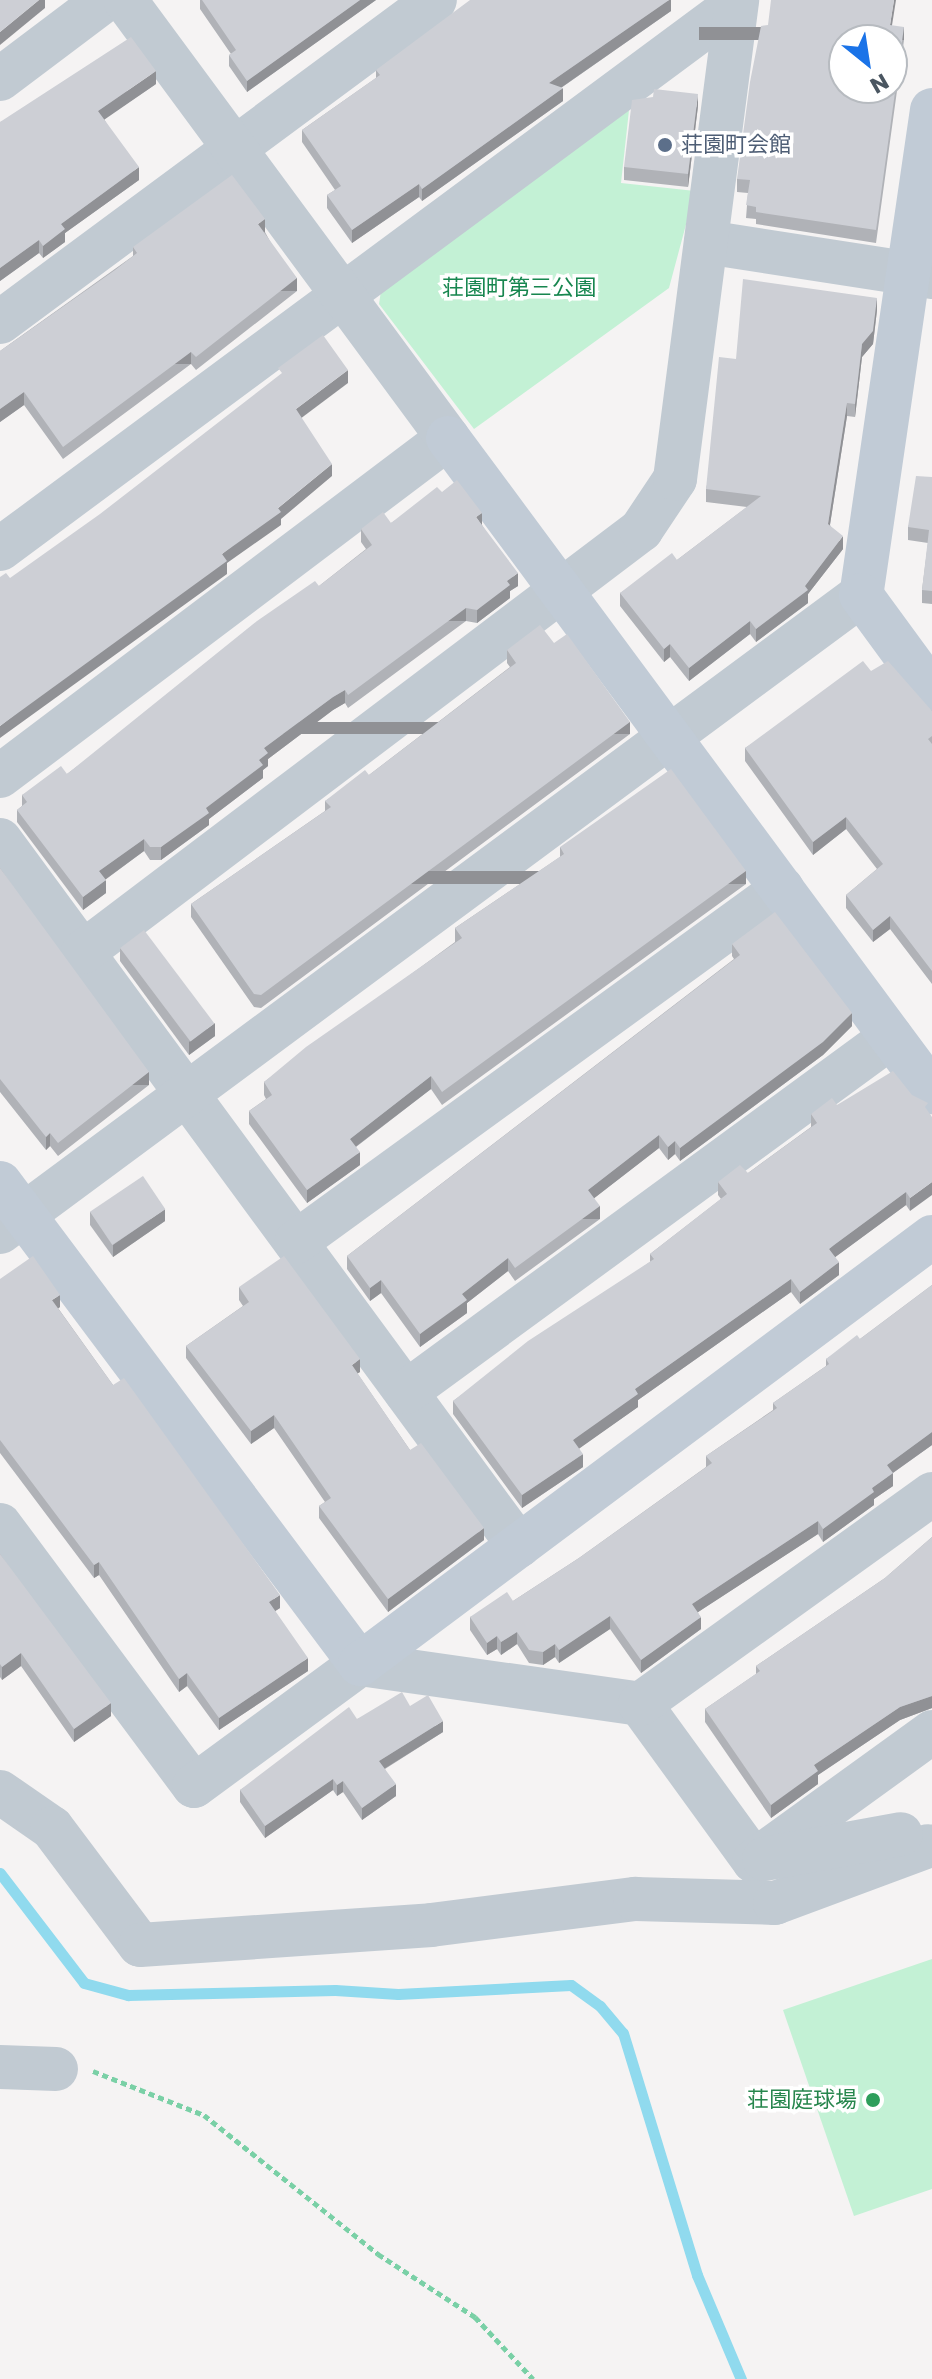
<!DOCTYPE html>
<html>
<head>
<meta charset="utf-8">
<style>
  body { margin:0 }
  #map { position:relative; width:932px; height:2379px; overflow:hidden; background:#f5f3f3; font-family:Poppins,"Noto Sans JP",sans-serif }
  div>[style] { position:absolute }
  .green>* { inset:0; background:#c3f1d5 }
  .stream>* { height:11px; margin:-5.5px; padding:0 5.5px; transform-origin:5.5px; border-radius:5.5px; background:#90daee }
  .path>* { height:5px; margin-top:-2.5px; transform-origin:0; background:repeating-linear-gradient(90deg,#7ad0a6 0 6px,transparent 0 10px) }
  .street>* { height:44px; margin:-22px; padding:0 22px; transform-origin:22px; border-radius:22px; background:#c1cad2 }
  .secondary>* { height:44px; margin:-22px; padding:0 22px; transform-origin:22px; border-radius:22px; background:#c1cbd6 }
  .wall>* { inset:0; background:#b0b2b7 }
  .shaded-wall>* { inset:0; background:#909195; transform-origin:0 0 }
  .building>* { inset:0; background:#cdcfd5; transform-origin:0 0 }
  .dots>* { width:22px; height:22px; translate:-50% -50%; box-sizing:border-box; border:4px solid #fff; border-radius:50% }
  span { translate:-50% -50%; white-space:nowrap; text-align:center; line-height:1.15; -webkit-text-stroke:7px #fff; paint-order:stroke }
  .service-label { font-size:22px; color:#4e5e75 }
  .left { translate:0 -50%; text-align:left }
  .park-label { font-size:22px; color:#17864f }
  .leisure-label { font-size:22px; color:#27864d }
  .right { translate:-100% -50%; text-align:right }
  .north { position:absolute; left:828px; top:24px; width:80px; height:80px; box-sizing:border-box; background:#fff; border:2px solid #b7bbc0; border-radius:50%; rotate:150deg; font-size:22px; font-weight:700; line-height:32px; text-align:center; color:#4a5661 }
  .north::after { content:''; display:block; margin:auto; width:28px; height:36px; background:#1a73e8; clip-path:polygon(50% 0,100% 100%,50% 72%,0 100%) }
</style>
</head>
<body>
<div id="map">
  <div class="green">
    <div style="clip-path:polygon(630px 101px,621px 183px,695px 191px,669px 288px,474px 429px,379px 304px,383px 278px)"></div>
    <div style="clip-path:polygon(932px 1959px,932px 2189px,854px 2216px,783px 2010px)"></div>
  </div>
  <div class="stream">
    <div style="left:0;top:1873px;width:138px;rotate:52.6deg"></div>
    <div style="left:84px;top:1983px;width:46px;rotate:15.3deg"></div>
    <div style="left:128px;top:1995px;width:207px;rotate:-1.4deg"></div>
    <div style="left:335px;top:1990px;width:63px;rotate:3.6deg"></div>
    <div style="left:398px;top:1994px;width:173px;rotate:-3deg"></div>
    <div style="left:571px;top:1985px;width:36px;rotate:36deg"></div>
    <div style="left:600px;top:2006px;width:35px;rotate:50deg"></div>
    <div style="left:623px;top:2033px;width:253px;rotate:73deg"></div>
    <div style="left:697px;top:2275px;width:113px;rotate:67.1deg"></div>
  </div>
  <div class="path">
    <div style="left:93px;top:2071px;width:119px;rotate:21.6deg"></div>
    <div style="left:204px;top:2115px;width:223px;rotate:38.6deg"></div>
    <div style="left:378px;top:2254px;width:116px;rotate:33deg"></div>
    <div style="left:475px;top:2317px;width:85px;rotate:46.9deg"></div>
  </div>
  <div class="street">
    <div style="left:0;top:79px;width:131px;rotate:-37deg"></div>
    <div style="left:706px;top:242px;width:229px;rotate:8.8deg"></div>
    <div style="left:0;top:322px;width:541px;rotate:-36.51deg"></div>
    <div style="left:0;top:549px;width:916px;rotate:-36.52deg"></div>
    <div style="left:0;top:776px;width:561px;rotate:-37.03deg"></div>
    <div style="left:448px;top:438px;width:544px;rotate:-126.41deg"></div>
    <div style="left:0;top:840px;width:876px;rotate:53.68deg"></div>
    <div style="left:83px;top:952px;width:700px;rotate:-37.1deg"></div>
    <div style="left:641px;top:530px;width:61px;rotate:-56.3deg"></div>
    <div style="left:675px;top:479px;width:483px;rotate:-82.6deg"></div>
    <div style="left:0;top:1232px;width:1071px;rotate:-36.5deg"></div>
    <div style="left:296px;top:1242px;width:601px;rotate:-35.99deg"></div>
    <div style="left:406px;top:1392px;width:601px;rotate:-36.2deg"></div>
    <div style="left:0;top:1525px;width:325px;rotate:53.4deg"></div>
    <div style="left:194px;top:1786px;width:206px;rotate:-36.3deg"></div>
    <div style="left:360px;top:1664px;width:283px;rotate:8.1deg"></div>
    <div style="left:640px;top:1704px;width:194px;rotate:54deg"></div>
    <div style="left:754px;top:1861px;width:220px;rotate:-35.9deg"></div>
    <div style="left:640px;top:1704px;width:360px;rotate:-35.7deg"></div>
    <div style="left:0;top:1792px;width:63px;rotate:34.7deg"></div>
    <div style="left:52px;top:1828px;width:146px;rotate:53.1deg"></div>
    <div style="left:140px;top:1945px;width:292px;rotate:-3.9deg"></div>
    <div style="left:431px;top:1925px;width:206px;rotate:-7.3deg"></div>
    <div style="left:635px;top:1899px;width:140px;rotate:1.6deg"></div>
    <div style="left:775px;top:1903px;width:163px;rotate:-20.4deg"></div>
    <div style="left:764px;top:1859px;width:139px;rotate:-10.3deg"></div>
    <div style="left:0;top:2067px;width:56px;rotate:2deg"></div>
  </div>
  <div class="secondary">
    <div style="left:932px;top:110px;width:490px;rotate:98.3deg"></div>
    <div style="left:861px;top:595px;width:120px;rotate:53.8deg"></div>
    <div style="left:448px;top:438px;width:814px;rotate:53.5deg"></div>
    <div style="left:0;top:1183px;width:601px;rotate:53.19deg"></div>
    <div style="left:360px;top:1664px;width:714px;rotate:-36.74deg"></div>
  </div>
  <div class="wall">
    <div style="clip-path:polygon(200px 0,376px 0,247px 92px,229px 66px,229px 55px,231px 54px,200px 9px)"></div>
    <div style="clip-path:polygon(671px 0,671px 11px,561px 88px,563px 101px,422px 201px,419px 197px,352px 243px,327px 208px,327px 195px,335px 190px,302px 142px,302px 130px,376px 78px,376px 70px)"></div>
    <div style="clip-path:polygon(892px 26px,904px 40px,876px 243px,756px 224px,756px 219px,746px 218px,748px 193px,737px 192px,737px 179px)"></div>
    <div style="clip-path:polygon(156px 84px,104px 119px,139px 180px,65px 233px,65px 242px,43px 258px,39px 253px,0 281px,0 122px)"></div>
    <div style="clip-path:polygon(698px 106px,688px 187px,624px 180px,624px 167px)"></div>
    <div style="clip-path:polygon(265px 232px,297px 291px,196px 370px,191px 364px,63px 459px,24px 405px,0 422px,0 351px,133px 256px,133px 247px)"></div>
    <div style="clip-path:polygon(877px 310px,873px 344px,862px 357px,855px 417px,847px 416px,830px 525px,843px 549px,808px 594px,808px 603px,756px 642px,750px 634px,689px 681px,670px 657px,664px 662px,620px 606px,620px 593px,677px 560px,747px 507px,706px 502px,706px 489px,736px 359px)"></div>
    <div style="clip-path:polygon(932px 477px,932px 604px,922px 603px,922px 590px,928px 543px,908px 540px,908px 527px)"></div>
    <div style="clip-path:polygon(442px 492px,482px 525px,518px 586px,510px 591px,510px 598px,477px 623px,466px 621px,348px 708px,345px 703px,333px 710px,268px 759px,268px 766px,263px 770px,263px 778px,209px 819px,209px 825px,161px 860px,150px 860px,144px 851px,105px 880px,106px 893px,83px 910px,17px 822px,17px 810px,22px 806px,22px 795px,67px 774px,319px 586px,366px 549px,361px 542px,361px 529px,391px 523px)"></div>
    <div style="clip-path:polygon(554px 643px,630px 734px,261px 1008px,254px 1007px,191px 917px,191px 904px,325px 811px,325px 801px,369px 775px,510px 667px,507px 663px,507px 650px)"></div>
    <div style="clip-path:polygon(871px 671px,932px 711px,932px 984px,890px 929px,873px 942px,846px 908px,846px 895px,877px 869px,846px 829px,813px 855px,745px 761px,745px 748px)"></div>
    <div style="clip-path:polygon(560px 847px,746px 884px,442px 1105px,431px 1089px,356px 1147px,360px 1165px,307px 1203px,249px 1124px,249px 1111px,266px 1099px,264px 1095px,264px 1082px,455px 942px,455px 928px,560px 857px)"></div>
    <div style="clip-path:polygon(0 868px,149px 1085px,58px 1156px,50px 1146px,46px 1150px,0 1092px)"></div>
    <div style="clip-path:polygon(732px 944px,852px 1026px,823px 1055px,680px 1161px,675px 1154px,668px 1160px,659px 1148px,594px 1198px,600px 1219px,515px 1281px,508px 1271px,467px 1303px,467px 1313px,420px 1347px,381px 1293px,370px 1301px,347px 1269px,347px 1256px,734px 959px,732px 956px)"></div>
    <div style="clip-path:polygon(120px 948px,215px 1036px,189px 1055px,120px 961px)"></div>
    <div style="clip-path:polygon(912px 1095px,910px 1211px,906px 1205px,835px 1257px,839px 1275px,800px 1304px,791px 1292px,638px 1400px,638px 1407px,579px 1448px,583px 1467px,522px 1508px,453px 1414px,453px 1401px,650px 1262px,650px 1254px,721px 1199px,718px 1195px,718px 1182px,748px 1173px,811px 1127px,811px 1114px,837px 1105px)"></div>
    <div style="clip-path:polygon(90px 1212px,165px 1221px,113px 1257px,90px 1225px)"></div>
    <div style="clip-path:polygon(0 1279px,60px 1307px,58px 1308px,113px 1385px,280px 1608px,275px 1611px,308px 1671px,219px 1730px,187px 1686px,179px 1692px,99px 1575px,94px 1578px,0 1453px)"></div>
    <div style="clip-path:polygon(932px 1285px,932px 1445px,893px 1473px,893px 1486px,874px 1499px,874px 1505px,823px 1542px,818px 1534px,698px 1612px,701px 1629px,641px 1673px,610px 1629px,559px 1663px,555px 1657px,543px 1665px,529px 1663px,517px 1644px,501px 1655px,497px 1649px,487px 1655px,470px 1630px,470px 1617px,513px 1601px,579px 1558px,706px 1467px,706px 1456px,773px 1410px,773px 1403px,826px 1366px,826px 1359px,860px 1339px)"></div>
    <div style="clip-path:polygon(239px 1287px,360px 1372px,357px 1373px,410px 1450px,484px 1540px,388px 1612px,319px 1518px,319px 1506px,325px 1502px,274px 1428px,251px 1444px,186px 1358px,186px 1346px,243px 1306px,239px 1300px)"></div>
    <div style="clip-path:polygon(932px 1537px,932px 1708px,900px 1720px,818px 1775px,818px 1784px,771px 1818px,705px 1722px,705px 1709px,756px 1674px,756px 1666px,885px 1578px)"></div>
    <div style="clip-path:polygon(0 1554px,111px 1716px,74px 1742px,21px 1666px,2px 1680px,0 1677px)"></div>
    <div style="clip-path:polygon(410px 1706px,443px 1732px,385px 1769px,396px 1796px,362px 1820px,343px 1792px,337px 1796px,333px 1790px,265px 1838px,240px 1802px,240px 1790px,357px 1719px)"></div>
  </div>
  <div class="shaded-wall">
    <div style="clip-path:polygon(39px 0,45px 0,45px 8px,0 45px,0 32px)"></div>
    <div style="clip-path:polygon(360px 0,376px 0,247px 92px,247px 81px)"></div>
    <div style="clip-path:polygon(669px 0,671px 0,671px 11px,549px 96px,549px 83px)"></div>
    <div style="clip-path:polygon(894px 0,896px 0,890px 38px,890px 25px)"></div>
    <div style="left:904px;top:27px;width:13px;height:205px;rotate:90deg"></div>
    <div style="clip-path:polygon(156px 71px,156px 84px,98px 124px,98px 111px)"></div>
    <div style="clip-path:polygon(563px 88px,563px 101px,422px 201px,422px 189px)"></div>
    <div style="clip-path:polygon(698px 94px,698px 106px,688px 187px,688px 174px)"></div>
    <div style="clip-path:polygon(139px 167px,139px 180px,65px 233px,65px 242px,43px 258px,43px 246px,61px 224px)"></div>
    <div style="clip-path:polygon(419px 184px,419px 197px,352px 243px,352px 230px)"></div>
    <div style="clip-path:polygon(265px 219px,265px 232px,258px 237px,258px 224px)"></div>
    <div style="clip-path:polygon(39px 240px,39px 253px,0 281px,0 268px)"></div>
    <div style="left:297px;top:278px;width:13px;height:128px;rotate:90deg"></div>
    <div style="clip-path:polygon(877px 298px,877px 310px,873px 344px,862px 357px,855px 417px,855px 404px,862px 344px)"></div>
    <div style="left:191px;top:352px;width:12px;height:159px;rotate:90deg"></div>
    <div style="clip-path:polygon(348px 370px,348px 383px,296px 422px,296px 409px)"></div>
    <div style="clip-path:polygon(24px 392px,24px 405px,0 422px,0 409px)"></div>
    <div style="clip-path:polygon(847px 403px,847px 416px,828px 537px,828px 524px)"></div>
    <div style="clip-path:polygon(332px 464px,332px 476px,281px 519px,281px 525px,227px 563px,227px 574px,0 738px,0 726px,222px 554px)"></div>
    <div style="clip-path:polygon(482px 513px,482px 526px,476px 517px)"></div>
    <div style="clip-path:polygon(843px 536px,843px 549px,808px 594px,808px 603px,756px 642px,756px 629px,805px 586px)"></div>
    <div style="clip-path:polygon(518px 573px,518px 586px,510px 591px,510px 598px,477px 623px,477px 610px,507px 581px)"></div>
    <div style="left:466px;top:608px;width:13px;height:147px;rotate:90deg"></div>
    <div style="clip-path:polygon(750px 621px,750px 634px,689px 681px,689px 668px)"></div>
    <div style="clip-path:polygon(670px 644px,670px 657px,664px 662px,664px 649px)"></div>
    <div style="clip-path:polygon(345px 690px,345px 703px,333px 710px,268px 759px,268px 766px,263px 770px,263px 778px,209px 819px,209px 825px,161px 860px,161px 847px,259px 760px,264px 748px,333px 697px)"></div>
    <div style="left:630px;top:722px;width:12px;height:459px;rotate:90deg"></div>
    <div style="clip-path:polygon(846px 817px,846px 829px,813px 855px,813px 842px)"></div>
    <div style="clip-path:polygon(144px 839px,144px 851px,99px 884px,99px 871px)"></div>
    <div style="left:746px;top:871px;width:13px;height:376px;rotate:90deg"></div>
    <div style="clip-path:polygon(106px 880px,106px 893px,83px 910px,83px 897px)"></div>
    <div style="clip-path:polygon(890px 916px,890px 929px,873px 942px,873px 930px)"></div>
    <div style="clip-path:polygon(852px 1013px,852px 1026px,823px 1055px,680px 1161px,680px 1148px)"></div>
    <div style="clip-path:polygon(215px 1023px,215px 1036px,189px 1055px,189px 1042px)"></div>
    <div style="left:149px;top:1072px;width:13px;height:115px;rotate:90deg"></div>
    <div style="clip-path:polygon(431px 1076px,431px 1089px,350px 1151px,350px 1139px)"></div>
    <div style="clip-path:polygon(50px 1133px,50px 1146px,46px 1150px,46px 1137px)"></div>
    <div style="clip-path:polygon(659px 1135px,659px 1148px,588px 1203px,588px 1190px)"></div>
    <div style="clip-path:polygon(675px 1141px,675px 1154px,668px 1160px,668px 1147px)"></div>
    <div style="clip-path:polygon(360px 1152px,360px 1165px,307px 1203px,307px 1190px)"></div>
    <div style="clip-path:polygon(932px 1182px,932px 1195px,910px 1211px,910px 1198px)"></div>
    <div style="clip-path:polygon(906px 1192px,906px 1205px,834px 1258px,829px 1249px,834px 1245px)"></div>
    <div style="left:600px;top:1206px;width:13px;height:105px;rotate:90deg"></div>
    <div style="clip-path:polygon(165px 1209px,165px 1221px,113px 1257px,113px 1245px)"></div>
    <div style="clip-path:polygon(508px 1258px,508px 1271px,467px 1303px,467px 1313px,420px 1347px,420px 1334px,462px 1294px)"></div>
    <div style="clip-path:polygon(839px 1262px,839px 1275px,800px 1304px,800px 1292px)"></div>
    <div style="clip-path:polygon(791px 1279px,791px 1292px,638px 1400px,638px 1407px,573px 1453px,573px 1440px,635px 1389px)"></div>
    <div style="clip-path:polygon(381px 1280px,381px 1293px,370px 1301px,370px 1288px)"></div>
    <div style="clip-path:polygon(60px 1295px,60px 1307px,52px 1313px,52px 1300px)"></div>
    <div style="clip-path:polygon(360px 1359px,360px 1372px,352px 1377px,352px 1365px)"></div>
    <div style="clip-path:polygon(274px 1415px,274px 1428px,251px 1444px,251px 1431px)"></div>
    <div style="clip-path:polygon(932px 1432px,932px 1445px,887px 1477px,887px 1465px)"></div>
    <div style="clip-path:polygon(583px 1454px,583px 1467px,522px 1508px,522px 1495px)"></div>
    <div style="clip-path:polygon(893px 1473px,893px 1486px,874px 1499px,874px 1505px,823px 1542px,823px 1529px,872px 1488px)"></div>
    <div style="clip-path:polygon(818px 1521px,818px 1534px,692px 1616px,692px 1604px)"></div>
    <div style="clip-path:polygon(484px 1528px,484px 1540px,388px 1612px,388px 1599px)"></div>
    <div style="clip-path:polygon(99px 1562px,99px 1575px,94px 1578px,94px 1565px)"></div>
    <div style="clip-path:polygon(280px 1595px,280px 1608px,269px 1615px,269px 1602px)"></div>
    <div style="clip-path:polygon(610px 1616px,610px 1629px,559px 1663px,559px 1650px)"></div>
    <div style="clip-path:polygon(701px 1617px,701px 1629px,641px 1673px,641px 1660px)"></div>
    <div style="clip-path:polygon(517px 1632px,517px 1644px,501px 1655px,501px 1642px)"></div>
    <div style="clip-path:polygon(497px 1636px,497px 1649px,487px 1655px,487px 1643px)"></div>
    <div style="clip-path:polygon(555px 1644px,555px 1657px,543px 1665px,543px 1652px)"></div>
    <div style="clip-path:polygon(21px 1653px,21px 1666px,2px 1680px,2px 1667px)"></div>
    <div style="clip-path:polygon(308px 1658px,308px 1671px,219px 1730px,219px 1718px)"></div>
    <div style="clip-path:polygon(187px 1673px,187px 1686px,179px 1692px,179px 1679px)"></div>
    <div style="clip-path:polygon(932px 1696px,932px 1708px,900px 1720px,818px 1775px,818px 1784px,771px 1818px,771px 1805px,814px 1765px,900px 1707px)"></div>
    <div style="clip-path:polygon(111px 1703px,111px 1716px,74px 1742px,74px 1729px)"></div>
    <div style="clip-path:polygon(443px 1721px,443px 1732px,379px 1772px,379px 1761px)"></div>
    <div style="clip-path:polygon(333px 1779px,333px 1790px,265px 1838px,265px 1826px)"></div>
    <div style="clip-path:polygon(343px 1781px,343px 1792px,337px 1796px,337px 1785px)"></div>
    <div style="clip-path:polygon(396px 1784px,396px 1796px,362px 1820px,362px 1808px)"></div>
  </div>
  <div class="building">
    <div style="clip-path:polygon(0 0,39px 0,0 32px)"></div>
    <div style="clip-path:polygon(202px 0,360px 0,247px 81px,229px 55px,236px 50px)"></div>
    <div style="clip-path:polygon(470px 0,669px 0,549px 83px,563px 88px,422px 189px,419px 184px,352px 230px,327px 195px,341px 186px,302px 130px,380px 75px,376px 70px)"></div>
    <div style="clip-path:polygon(evenodd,771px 0,894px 0,890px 25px,904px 27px,876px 230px,756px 212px,756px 207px,746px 205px,750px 180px,737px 179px,750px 82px,761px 26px,768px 25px,771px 0,844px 40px,892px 40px,892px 88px,844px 88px,844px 40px)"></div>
    <div style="clip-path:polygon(131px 37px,156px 71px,98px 111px,139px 167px,61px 224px,65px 229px,43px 246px,39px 240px,0 268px,0 122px)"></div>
    <div style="clip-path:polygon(654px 89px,698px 94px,688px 174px,624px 167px,632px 100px,653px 97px)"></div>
    <div style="clip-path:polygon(232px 175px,265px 219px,258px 224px,297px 278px,196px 357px,191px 352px,63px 447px,24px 392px,0 409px,0 351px,115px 270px,137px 253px,133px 247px)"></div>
    <div style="clip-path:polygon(743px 279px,877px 298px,873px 331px,862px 344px,855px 404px,847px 403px,828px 524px,843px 536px,805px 586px,808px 590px,756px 629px,750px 621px,689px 668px,670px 644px,664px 649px,620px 593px,672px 553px,677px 560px,761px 496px,706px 489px,719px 357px,736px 359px)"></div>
    <div style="clip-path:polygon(323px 335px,348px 370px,296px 409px,332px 464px,278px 508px,281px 512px,222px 554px,227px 561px,0 726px,0 577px,6px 573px,10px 578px,100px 514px,282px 373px,278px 368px)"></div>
    <div style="clip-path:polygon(916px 476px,932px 477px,932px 591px,922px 590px,929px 530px,908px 527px)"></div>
    <div style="clip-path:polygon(457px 480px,482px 513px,476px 517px,518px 573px,507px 581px,510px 585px,477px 610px,466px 608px,348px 695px,345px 690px,333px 697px,264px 748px,268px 753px,259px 760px,263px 765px,206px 808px,209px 813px,161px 847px,150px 847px,144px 839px,99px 871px,106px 880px,83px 897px,17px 810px,27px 802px,22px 795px,61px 766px,67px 774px,257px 621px,315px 581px,319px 586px,372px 545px,361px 529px,383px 512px,391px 523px,437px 487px,442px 492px)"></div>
    <div style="clip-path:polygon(540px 625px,554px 643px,567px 634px,630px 722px,261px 995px,254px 994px,191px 904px,331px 807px,325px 801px,365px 770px,369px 775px,516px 663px,507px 650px)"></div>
    <div style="clip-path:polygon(863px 661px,871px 671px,888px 661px,932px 711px,932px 736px,928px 739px,932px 744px,932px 971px,890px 916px,873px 930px,846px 895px,883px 864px,846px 817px,813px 842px,745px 748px)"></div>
    <div style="clip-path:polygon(671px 769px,746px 871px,442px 1092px,431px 1076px,350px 1139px,360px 1152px,307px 1190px,249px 1111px,272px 1095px,264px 1082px,306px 1047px,462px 938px,455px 928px,564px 854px,560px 847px)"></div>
    <div style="clip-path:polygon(0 868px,149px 1072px,58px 1143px,50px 1133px,46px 1137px,0 1079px)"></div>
    <div style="clip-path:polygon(775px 912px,852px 1013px,823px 1042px,680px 1148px,675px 1141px,668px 1147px,659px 1135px,588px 1190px,600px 1206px,515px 1268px,508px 1258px,462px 1294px,467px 1300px,420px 1334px,381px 1280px,370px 1288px,347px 1256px,740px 955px,732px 944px)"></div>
    <div style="left:144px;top:930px;width:117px;height:30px;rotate:53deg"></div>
    <div style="clip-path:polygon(893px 1071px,912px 1095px,928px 1103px,925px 1107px,932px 1117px,932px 1182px,910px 1198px,906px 1192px,834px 1245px,829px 1249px,839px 1262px,800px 1292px,791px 1279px,635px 1389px,638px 1394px,573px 1440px,583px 1454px,522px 1495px,453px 1401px,528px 1341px,654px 1259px,650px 1254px,727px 1194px,718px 1182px,740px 1165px,748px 1173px,817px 1123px,811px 1114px,832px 1098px,837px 1105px)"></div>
    <div style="left:143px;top:1176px;width:40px;height:64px;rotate:56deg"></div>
    <div style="clip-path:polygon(33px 1256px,60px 1295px,52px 1300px,113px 1385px,124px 1378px,280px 1595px,269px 1602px,308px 1658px,219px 1718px,187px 1673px,179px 1679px,99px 1562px,94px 1565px,0 1440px,0 1279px)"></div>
    <div style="clip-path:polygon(284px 1256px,360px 1359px,352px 1365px,410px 1450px,421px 1443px,484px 1528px,388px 1599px,319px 1506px,331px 1498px,274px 1415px,251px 1431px,186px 1346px,249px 1302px,239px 1287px)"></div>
    <div style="clip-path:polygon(932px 1285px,932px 1432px,887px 1465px,893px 1473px,872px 1488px,874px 1492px,823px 1529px,818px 1521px,692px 1604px,701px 1617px,641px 1660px,610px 1616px,559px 1650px,555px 1644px,543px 1652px,529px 1650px,517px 1632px,501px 1642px,497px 1636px,487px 1643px,470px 1617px,507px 1592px,513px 1601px,579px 1558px,712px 1463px,706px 1456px,777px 1408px,773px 1403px,829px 1364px,826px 1359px,857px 1335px,860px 1339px)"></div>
    <div style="clip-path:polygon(932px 1537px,932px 1696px,900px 1707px,814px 1765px,818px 1771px,771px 1805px,705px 1709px,760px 1671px,756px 1666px,885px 1578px)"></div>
    <div style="clip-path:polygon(0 1554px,111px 1703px,74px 1729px,21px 1653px,2px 1667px,0 1664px)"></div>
    <div style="clip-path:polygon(402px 1692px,410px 1706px,428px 1695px,443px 1721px,379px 1761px,396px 1784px,362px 1808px,343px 1781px,337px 1785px,333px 1779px,265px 1826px,240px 1790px,349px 1707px,357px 1719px)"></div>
  </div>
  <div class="dots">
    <div style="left:665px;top:145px;background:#5c6f8a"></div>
    <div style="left:873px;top:2100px;background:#2e9e5b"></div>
  </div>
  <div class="service-label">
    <span class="left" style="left:681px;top:145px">荘園町会館</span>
  </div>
  <div class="park-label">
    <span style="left:519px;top:288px">荘園町第三公園</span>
  </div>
  <div class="leisure-label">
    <span class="right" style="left:857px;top:2100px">荘園庭球場</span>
  </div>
  <div class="north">N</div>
</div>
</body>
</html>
